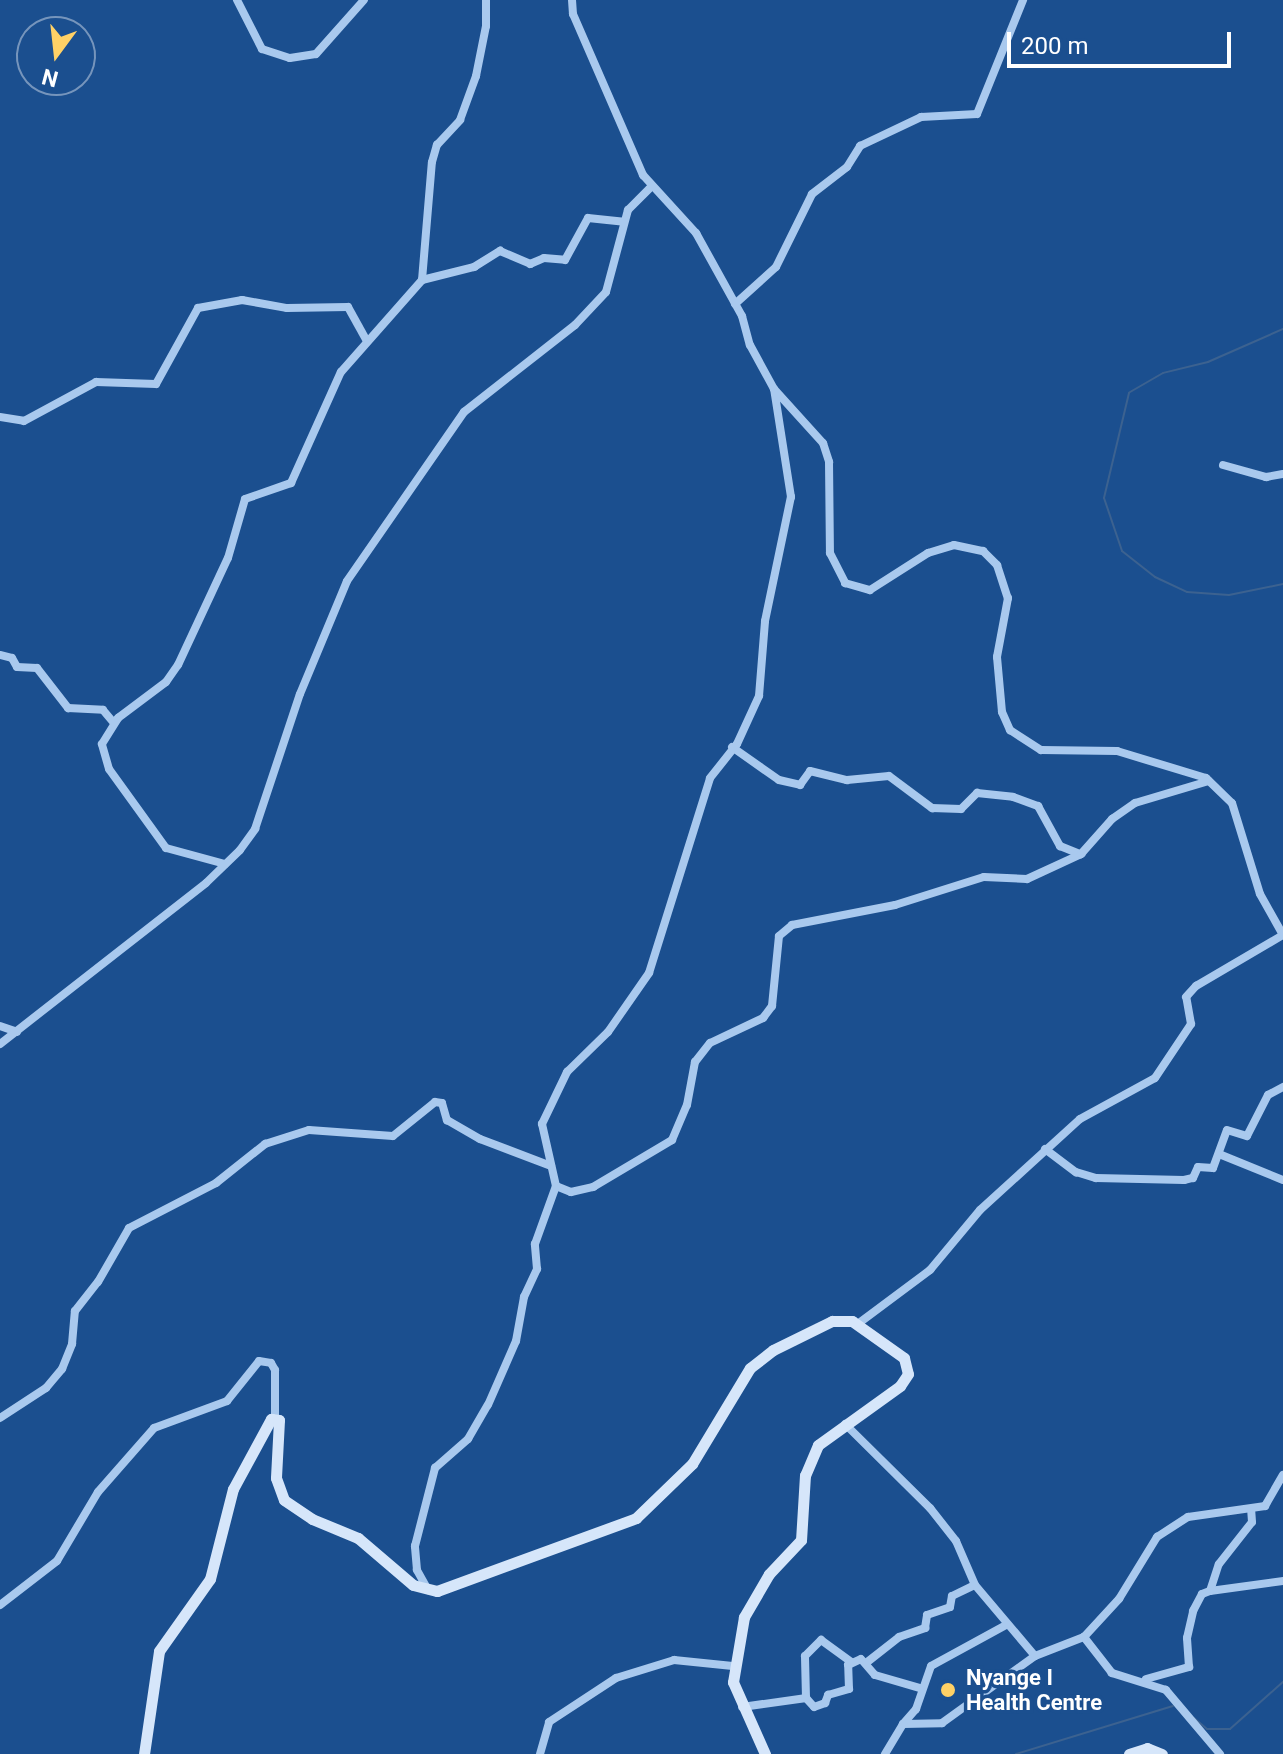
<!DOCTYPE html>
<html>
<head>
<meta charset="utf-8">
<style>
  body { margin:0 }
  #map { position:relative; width:1283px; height:1754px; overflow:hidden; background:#1b4f8f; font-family:Roboto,sans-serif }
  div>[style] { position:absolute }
  .stream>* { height:2px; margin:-1px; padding:0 1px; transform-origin:1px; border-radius:1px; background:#3c6290 }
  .street>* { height:8px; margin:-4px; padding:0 4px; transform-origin:4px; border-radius:4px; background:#a9c9ee }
  .secondary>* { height:11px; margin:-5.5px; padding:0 5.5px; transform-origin:5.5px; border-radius:5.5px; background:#d6e6fa }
  .dots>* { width:22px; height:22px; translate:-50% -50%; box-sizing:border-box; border:4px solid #1b4f8f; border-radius:50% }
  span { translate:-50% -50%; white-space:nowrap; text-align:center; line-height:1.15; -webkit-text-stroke:7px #1b4f8f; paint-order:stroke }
  .poi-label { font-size:22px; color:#fff; font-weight:700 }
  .left { translate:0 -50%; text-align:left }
  .north { position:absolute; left:16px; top:16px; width:80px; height:80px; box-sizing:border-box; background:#1b4f8f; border:2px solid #7695bc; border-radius:50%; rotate:195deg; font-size:22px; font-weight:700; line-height:32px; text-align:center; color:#fff }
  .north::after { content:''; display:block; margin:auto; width:28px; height:36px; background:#ffd166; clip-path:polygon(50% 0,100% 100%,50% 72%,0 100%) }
  .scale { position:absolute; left:1007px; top:32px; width:224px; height:36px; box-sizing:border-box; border:4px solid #fff; border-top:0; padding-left:10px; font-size:24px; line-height:28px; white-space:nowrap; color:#fff; -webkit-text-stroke:6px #1b4f8f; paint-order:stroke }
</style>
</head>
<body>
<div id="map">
  <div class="stream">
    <div style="left:1283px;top:329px;width:82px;rotate:156.3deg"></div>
    <div style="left:1208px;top:362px;width:46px;rotate:166.3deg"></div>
    <div style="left:1163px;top:373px;width:39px;rotate:150deg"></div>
    <div style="left:1129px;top:393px;width:108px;rotate:103.4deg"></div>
    <div style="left:1104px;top:498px;width:56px;rotate:71.2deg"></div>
    <div style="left:1122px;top:551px;width:42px;rotate:38.2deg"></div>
    <div style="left:1155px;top:577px;width:35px;rotate:25deg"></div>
    <div style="left:1187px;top:592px;width:42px;rotate:4.1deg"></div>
    <div style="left:1229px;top:595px;width:55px;rotate:-11.5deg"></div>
    <div style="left:1194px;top:1718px;width:17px;rotate:40deg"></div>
    <div style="left:1207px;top:1729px;width:23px"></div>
    <div style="left:1230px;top:1729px;width:71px;rotate:-41.6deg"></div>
    <div style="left:1016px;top:1754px;width:164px;rotate:-17deg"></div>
  </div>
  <div class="street">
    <div style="left:237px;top:0;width:55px;rotate:63deg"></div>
    <div style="left:262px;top:49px;width:29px;rotate:18deg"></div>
    <div style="left:290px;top:58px;width:26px;rotate:-9deg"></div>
    <div style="left:316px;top:54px;width:72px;rotate:-48.4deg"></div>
    <div style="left:572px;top:0;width:14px;rotate:86deg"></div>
    <div style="left:573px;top:14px;width:176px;rotate:66.5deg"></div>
    <div style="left:643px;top:175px;width:79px;rotate:47.6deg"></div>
    <div style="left:696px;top:233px;width:95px;rotate:61deg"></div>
    <div style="left:742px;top:316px;width:30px;rotate:75deg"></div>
    <div style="left:750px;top:345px;width:50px;rotate:61.4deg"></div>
    <div style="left:774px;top:389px;width:73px;rotate:47.8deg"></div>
    <div style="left:823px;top:443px;width:20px;rotate:72deg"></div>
    <div style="left:829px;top:462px;width:91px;rotate:89.4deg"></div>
    <div style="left:830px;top:553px;width:34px;rotate:63deg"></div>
    <div style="left:845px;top:583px;width:26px;rotate:16deg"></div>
    <div style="left:870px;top:590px;width:69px;rotate:-32.5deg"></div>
    <div style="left:928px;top:553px;width:27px;rotate:-17deg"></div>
    <div style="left:954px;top:545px;width:30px;rotate:12deg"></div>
    <div style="left:983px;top:551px;width:20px;rotate:45deg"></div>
    <div style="left:997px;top:565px;width:35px;rotate:72deg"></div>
    <div style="left:1008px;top:598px;width:60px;rotate:100.6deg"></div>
    <div style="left:997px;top:657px;width:55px;rotate:84.8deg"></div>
    <div style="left:1002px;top:712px;width:20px;rotate:66deg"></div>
    <div style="left:1010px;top:730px;width:37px;rotate:33deg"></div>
    <div style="left:1041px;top:750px;width:76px;rotate:0.8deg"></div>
    <div style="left:1117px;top:751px;width:93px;rotate:16.9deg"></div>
    <div style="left:1206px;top:778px;width:36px;rotate:44deg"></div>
    <div style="left:1232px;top:803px;width:95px;rotate:72.9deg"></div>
    <div style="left:1260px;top:894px;width:47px;rotate:60.7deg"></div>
    <div style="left:422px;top:280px;width:54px;rotate:-14deg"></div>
    <div style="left:474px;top:267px;width:31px;rotate:-32deg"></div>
    <div style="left:500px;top:251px;width:33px;rotate:23deg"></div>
    <div style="left:530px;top:264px;width:15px;rotate:-23deg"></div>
    <div style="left:544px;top:258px;width:21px;rotate:5deg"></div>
    <div style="left:565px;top:260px;width:48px;rotate:-61.3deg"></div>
    <div style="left:588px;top:218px;width:36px;rotate:6deg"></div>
    <div style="left:735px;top:304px;width:55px;rotate:-42.1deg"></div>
    <div style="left:776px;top:267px;width:81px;rotate:-63.7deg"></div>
    <div style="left:812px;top:194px;width:44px;rotate:-37.6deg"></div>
    <div style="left:847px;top:167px;width:25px;rotate:-58deg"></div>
    <div style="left:860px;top:146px;width:68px;rotate:-25.4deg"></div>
    <div style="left:921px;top:117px;width:56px;rotate:-3.1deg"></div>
    <div style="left:977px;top:114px;width:123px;rotate:-68deg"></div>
    <div style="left:0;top:417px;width:24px;rotate:9deg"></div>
    <div style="left:24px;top:421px;width:82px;rotate:-28.4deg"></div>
    <div style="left:96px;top:382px;width:60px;rotate:1.9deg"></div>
    <div style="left:156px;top:384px;width:87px;rotate:-61.1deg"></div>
    <div style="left:198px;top:308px;width:45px;rotate:-10.3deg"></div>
    <div style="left:242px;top:300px;width:46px;rotate:10.1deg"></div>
    <div style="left:287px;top:308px;width:61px;rotate:-0.9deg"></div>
    <div style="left:348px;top:307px;width:37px;rotate:61deg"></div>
    <div style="left:1223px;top:465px;width:45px;rotate:15.6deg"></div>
    <div style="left:1266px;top:477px;width:17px;rotate:-10deg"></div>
    <div style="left:0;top:655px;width:12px;rotate:14deg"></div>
    <div style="left:12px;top:658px;width:10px;rotate:61deg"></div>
    <div style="left:17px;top:667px;width:20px;rotate:3deg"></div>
    <div style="left:37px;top:668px;width:51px;rotate:52.2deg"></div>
    <div style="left:68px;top:708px;width:35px;rotate:3deg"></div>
    <div style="left:103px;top:710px;width:17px;rotate:50deg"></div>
    <div style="left:732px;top:747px;width:57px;rotate:35.1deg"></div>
    <div style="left:779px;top:780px;width:22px;rotate:13deg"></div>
    <div style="left:800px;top:785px;width:17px;rotate:-54deg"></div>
    <div style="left:810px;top:771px;width:38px;rotate:14deg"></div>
    <div style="left:847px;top:780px;width:42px;rotate:-5.4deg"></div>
    <div style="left:889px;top:776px;width:54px;rotate:36.7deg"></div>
    <div style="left:932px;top:808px;width:29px;rotate:2deg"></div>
    <div style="left:961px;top:809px;width:23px;rotate:-45deg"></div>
    <div style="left:977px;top:793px;width:36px;rotate:6deg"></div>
    <div style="left:1013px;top:797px;width:27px;rotate:20deg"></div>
    <div style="left:1038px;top:806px;width:46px;rotate:61.2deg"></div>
    <div style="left:1060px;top:846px;width:22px;rotate:22deg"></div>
    <div style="left:225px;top:864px;width:61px;rotate:-164.8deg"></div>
    <div style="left:166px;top:848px;width:97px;rotate:-125.8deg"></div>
    <div style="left:109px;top:769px;width:26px;rotate:-106deg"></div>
    <div style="left:102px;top:744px;width:31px;rotate:-58deg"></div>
    <div style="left:118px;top:718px;width:60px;rotate:-36.9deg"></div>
    <div style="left:166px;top:682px;width:21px;rotate:-55deg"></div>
    <div style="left:178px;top:665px;width:118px;rotate:-65deg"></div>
    <div style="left:228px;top:558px;width:61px;rotate:-73.9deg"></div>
    <div style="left:245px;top:499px;width:49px;rotate:-19.2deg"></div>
    <div style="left:291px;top:483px;width:122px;rotate:-65.8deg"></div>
    <div style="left:341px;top:372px;width:123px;rotate:-48.6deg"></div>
    <div style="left:422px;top:280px;width:118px;rotate:-85.2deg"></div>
    <div style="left:432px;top:162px;width:18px;rotate:-74deg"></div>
    <div style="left:437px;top:145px;width:34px;rotate:-47deg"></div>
    <div style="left:460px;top:120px;width:47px;rotate:-70deg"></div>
    <div style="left:476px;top:76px;width:51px;rotate:-78.7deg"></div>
    <div style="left:486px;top:26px;width:26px;rotate:-90deg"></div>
    <div style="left:0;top:1026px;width:18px;rotate:19deg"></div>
    <div style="left:0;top:1044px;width:261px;rotate:-38deg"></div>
    <div style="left:206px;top:883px;width:47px;rotate:-44.1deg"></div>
    <div style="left:240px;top:850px;width:26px;rotate:-54deg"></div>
    <div style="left:255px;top:829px;width:142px;rotate:-71.6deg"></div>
    <div style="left:300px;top:694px;width:122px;rotate:-67.4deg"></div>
    <div style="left:347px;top:581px;width:206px;rotate:-55.3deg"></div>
    <div style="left:464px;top:412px;width:141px;rotate:-38.1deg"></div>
    <div style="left:575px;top:325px;width:45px;rotate:-46.8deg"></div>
    <div style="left:606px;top:292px;width:85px;rotate:-75deg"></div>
    <div style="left:628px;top:210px;width:33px;rotate:-45deg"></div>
    <div style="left:1045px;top:1149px;width:39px;rotate:37deg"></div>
    <div style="left:1076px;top:1172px;width:21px;rotate:17deg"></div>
    <div style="left:1096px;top:1178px;width:88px;rotate:1.3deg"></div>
    <div style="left:1184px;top:1180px;width:9px;rotate:-13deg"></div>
    <div style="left:1193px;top:1178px;width:12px;rotate:-66deg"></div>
    <div style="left:1198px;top:1167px;width:15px;rotate:4deg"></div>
    <div style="left:1213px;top:1168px;width:40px;rotate:-69.8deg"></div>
    <div style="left:1227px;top:1130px;width:21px;rotate:17deg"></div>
    <div style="left:1247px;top:1136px;width:46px;rotate:-62.9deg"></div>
    <div style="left:1268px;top:1095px;width:17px;rotate:-28deg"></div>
    <div style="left:1219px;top:1154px;width:69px;rotate:22.1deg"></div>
    <div style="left:556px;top:1186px;width:16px;rotate:22deg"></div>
    <div style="left:571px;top:1192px;width:23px;rotate:-13deg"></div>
    <div style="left:593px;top:1187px;width:92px;rotate:-30.7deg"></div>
    <div style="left:672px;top:1140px;width:38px;rotate:-67deg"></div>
    <div style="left:687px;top:1105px;width:44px;rotate:-79.5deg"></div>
    <div style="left:695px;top:1062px;width:24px;rotate:-52deg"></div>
    <div style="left:710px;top:1043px;width:59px;rotate:-25.3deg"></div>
    <div style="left:763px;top:1018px;width:15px;rotate:-53deg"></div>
    <div style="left:772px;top:1006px;width:70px;rotate:-84.3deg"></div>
    <div style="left:779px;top:936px;width:17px;rotate:-40deg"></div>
    <div style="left:792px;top:925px;width:105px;rotate:-11deg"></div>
    <div style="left:895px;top:905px;width:93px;rotate:-17.5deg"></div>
    <div style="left:984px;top:877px;width:43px;rotate:2.7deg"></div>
    <div style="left:1027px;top:879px;width:60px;rotate:-24.8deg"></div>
    <div style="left:1081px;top:854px;width:47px;rotate:-48.5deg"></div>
    <div style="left:1112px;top:819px;width:28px;rotate:-35deg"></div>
    <div style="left:1135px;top:803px;width:77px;rotate:-16.6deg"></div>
    <div style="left:859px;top:1323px;width:89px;rotate:-36.7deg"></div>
    <div style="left:930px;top:1270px;width:78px;rotate:-50.2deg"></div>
    <div style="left:980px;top:1210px;width:135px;rotate:-42.3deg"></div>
    <div style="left:1080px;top:1119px;width:85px;rotate:-28.7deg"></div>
    <div style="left:1155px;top:1078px;width:65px;rotate:-56.3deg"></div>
    <div style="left:1191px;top:1024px;width:27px;rotate:-100deg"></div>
    <div style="left:1186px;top:997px;width:15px;rotate:-48deg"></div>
    <div style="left:1196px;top:986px;width:101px;rotate:-30.4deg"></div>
    <div style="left:0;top:1418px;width:55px;rotate:-33.1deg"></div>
    <div style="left:46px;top:1388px;width:25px;rotate:-50deg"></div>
    <div style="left:62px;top:1369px;width:27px;rotate:-68deg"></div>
    <div style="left:72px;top:1344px;width:33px;rotate:-85deg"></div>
    <div style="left:75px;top:1311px;width:37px;rotate:-52deg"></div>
    <div style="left:98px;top:1282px;width:62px;rotate:-60.1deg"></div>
    <div style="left:129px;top:1228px;width:98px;rotate:-27.3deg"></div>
    <div style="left:216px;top:1183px;width:63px;rotate:-38.5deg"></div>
    <div style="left:265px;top:1144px;width:46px;rotate:-17.7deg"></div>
    <div style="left:309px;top:1130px;width:84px;rotate:4.1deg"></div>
    <div style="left:393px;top:1136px;width:54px;rotate:-39deg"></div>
    <div style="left:435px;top:1102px;width:7px;rotate:8deg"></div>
    <div style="left:442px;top:1103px;width:18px;rotate:74deg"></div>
    <div style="left:447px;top:1120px;width:38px;rotate:30deg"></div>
    <div style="left:480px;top:1139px;width:76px;rotate:20.8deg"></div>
    <div style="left:845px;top:1424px;width:120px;rotate:44.7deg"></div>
    <div style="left:930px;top:1508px;width:42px;rotate:51.8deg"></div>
    <div style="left:956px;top:1541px;width:48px;rotate:66.6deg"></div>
    <div style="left:975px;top:1585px;width:93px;rotate:49.8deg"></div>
    <div style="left:428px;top:1590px;width:23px;rotate:-119deg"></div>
    <div style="left:417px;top:1570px;width:24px;rotate:-95deg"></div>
    <div style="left:415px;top:1546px;width:81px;rotate:-75.6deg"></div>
    <div style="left:435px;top:1468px;width:44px;rotate:-41.3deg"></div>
    <div style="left:468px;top:1439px;width:39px;rotate:-60deg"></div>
    <div style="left:488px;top:1405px;width:70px;rotate:-66.4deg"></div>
    <div style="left:516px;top:1341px;width:45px;rotate:-79.7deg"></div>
    <div style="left:524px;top:1297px;width:31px;rotate:-65deg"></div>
    <div style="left:537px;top:1269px;width:25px;rotate:-95deg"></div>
    <div style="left:535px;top:1244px;width:62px;rotate:-70.1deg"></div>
    <div style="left:556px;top:1186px;width:64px;rotate:-102.7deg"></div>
    <div style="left:542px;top:1124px;width:58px;rotate:-64.3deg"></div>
    <div style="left:567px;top:1072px;width:57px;rotate:-44.3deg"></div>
    <div style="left:608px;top:1032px;width:72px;rotate:-55.2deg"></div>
    <div style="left:649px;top:973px;width:204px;rotate:-72.6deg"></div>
    <div style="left:710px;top:778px;width:43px;rotate:-51.5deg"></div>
    <div style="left:737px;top:744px;width:53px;rotate:-65.4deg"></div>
    <div style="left:759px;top:696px;width:75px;rotate:-85.4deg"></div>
    <div style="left:765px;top:621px;width:127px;rotate:-78.2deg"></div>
    <div style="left:791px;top:497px;width:109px;rotate:-98.9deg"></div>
    <div style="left:1210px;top:1591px;width:74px;rotate:-7.8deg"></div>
    <div style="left:0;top:1605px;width:72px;rotate:-37.7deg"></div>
    <div style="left:57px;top:1561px;width:80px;rotate:-59.3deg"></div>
    <div style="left:98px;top:1492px;width:85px;rotate:-48.8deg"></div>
    <div style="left:154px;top:1428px;width:78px;rotate:-20.3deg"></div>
    <div style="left:227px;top:1401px;width:51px;rotate:-51.3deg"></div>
    <div style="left:259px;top:1361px;width:12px;rotate:9deg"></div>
    <div style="left:271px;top:1363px;width:8px;rotate:60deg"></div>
    <div style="left:275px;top:1370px;width:47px;rotate:90deg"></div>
    <div style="left:1006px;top:1625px;width:85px;rotate:151.3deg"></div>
    <div style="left:931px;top:1666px;width:46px;rotate:109.2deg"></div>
    <div style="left:916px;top:1709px;width:20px;rotate:131deg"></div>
    <div style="left:903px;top:1724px;width:39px;rotate:-1deg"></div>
    <div style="left:942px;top:1723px;width:115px;rotate:-35.8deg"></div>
    <div style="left:1035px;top:1656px;width:53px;rotate:-21.2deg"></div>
    <div style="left:866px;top:1663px;width:42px;rotate:-38.2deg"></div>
    <div style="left:899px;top:1637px;width:28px;rotate:-19deg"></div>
    <div style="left:925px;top:1628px;width:13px;rotate:-81deg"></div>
    <div style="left:927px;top:1615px;width:24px;rotate:-19deg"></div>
    <div style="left:950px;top:1607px;width:11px;rotate:-80deg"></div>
    <div style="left:952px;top:1596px;width:25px;rotate:-26deg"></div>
    <div style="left:1146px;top:1679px;width:45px;rotate:-15.6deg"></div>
    <div style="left:1189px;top:1667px;width:29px;rotate:-94deg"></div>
    <div style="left:1187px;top:1638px;width:28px;rotate:-77deg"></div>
    <div style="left:1193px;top:1611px;width:19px;rotate:-62deg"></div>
    <div style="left:1202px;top:1594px;width:9px;rotate:-21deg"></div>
    <div style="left:1210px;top:1591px;width:28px;rotate:-72deg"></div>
    <div style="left:1219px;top:1564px;width:53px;rotate:-51.8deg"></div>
    <div style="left:1252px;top:1522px;width:13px;rotate:-94deg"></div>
    <div style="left:806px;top:1698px;width:42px;rotate:-91.4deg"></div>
    <div style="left:805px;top:1656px;width:23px;rotate:-45deg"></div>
    <div style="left:821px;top:1640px;width:37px;rotate:36deg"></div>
    <div style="left:742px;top:1707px;width:65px;rotate:-8deg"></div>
    <div style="left:806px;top:1698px;width:12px;rotate:48deg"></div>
    <div style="left:814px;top:1707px;width:12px;rotate:-20deg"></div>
    <div style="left:825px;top:1703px;width:9px;rotate:-69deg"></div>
    <div style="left:828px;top:1695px;width:22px;rotate:-16deg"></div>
    <div style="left:849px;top:1689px;width:24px;rotate:-92deg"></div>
    <div style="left:848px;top:1665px;width:14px;rotate:-25deg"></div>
    <div style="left:861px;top:1659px;width:21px;rotate:49deg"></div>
    <div style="left:875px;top:1675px;width:47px;rotate:16.1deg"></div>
    <div style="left:540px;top:1754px;width:33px;rotate:-74deg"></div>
    <div style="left:549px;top:1722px;width:80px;rotate:-33.3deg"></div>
    <div style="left:616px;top:1678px;width:61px;rotate:-17.2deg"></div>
    <div style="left:674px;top:1660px;width:59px;rotate:5.8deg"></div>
    <div style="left:885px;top:1754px;width:35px;rotate:-59deg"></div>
    <div style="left:1220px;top:1754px;width:84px;rotate:-130.2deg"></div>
    <div style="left:1166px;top:1690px;width:57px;rotate:-162.5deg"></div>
    <div style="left:1112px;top:1673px;width:46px;rotate:-127.9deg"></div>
    <div style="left:1084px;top:1637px;width:52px;rotate:-47.4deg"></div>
    <div style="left:1119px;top:1599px;width:73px;rotate:-58.5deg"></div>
    <div style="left:1157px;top:1537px;width:37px;rotate:-33deg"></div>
    <div style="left:1188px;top:1517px;width:78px;rotate:-8.1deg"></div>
    <div style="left:1265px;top:1506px;width:36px;rotate:-60deg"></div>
  </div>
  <div class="secondary">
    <div style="left:144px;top:1754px;width:104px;rotate:-81.7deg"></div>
    <div style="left:159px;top:1651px;width:88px;rotate:-54.7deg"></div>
    <div style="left:210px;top:1579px;width:93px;rotate:-75.7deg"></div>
    <div style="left:233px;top:1489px;width:80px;rotate:-61.5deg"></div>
    <div style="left:271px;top:1419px;width:8px;rotate:7deg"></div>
    <div style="left:279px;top:1420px;width:58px;rotate:93deg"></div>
    <div style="left:276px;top:1478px;width:23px;rotate:70deg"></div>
    <div style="left:284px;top:1500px;width:34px;rotate:34deg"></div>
    <div style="left:312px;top:1519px;width:50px;rotate:22.4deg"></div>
    <div style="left:358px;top:1538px;width:72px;rotate:40.5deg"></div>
    <div style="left:413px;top:1585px;width:25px;rotate:14deg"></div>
    <div style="left:437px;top:1591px;width:212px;rotate:-20.1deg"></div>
    <div style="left:636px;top:1518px;width:78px;rotate:-44deg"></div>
    <div style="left:692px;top:1464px;width:112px;rotate:-58.9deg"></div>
    <div style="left:750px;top:1368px;width:29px;rotate:-38deg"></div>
    <div style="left:773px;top:1350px;width:66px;rotate:-26.2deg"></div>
    <div style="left:832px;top:1321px;width:20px"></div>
    <div style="left:852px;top:1321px;width:64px;rotate:35.4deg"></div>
    <div style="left:904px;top:1358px;width:16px;rotate:76deg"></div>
    <div style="left:908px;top:1374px;width:14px;rotate:124deg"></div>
    <div style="left:900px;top:1386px;width:101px;rotate:144.3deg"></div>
    <div style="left:818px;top:1445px;width:33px;rotate:113deg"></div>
    <div style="left:805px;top:1475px;width:65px;rotate:93.5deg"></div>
    <div style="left:801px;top:1540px;width:47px;rotate:133.3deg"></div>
    <div style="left:769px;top:1574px;width:50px;rotate:120.2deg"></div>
    <div style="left:744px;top:1617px;width:66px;rotate:99.6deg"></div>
    <div style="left:733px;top:1682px;width:79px;rotate:66deg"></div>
    <div style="left:1129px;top:1754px;width:19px;rotate:-18deg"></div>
    <div style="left:1147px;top:1748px;width:16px;rotate:22deg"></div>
  </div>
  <div class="dots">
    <div style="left:948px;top:1690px;background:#ffd166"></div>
  </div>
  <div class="poi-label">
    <span class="left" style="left:966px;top:1690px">Nyange I<br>Health Centre</span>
  </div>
  <div class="north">N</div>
  <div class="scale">200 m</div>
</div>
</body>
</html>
